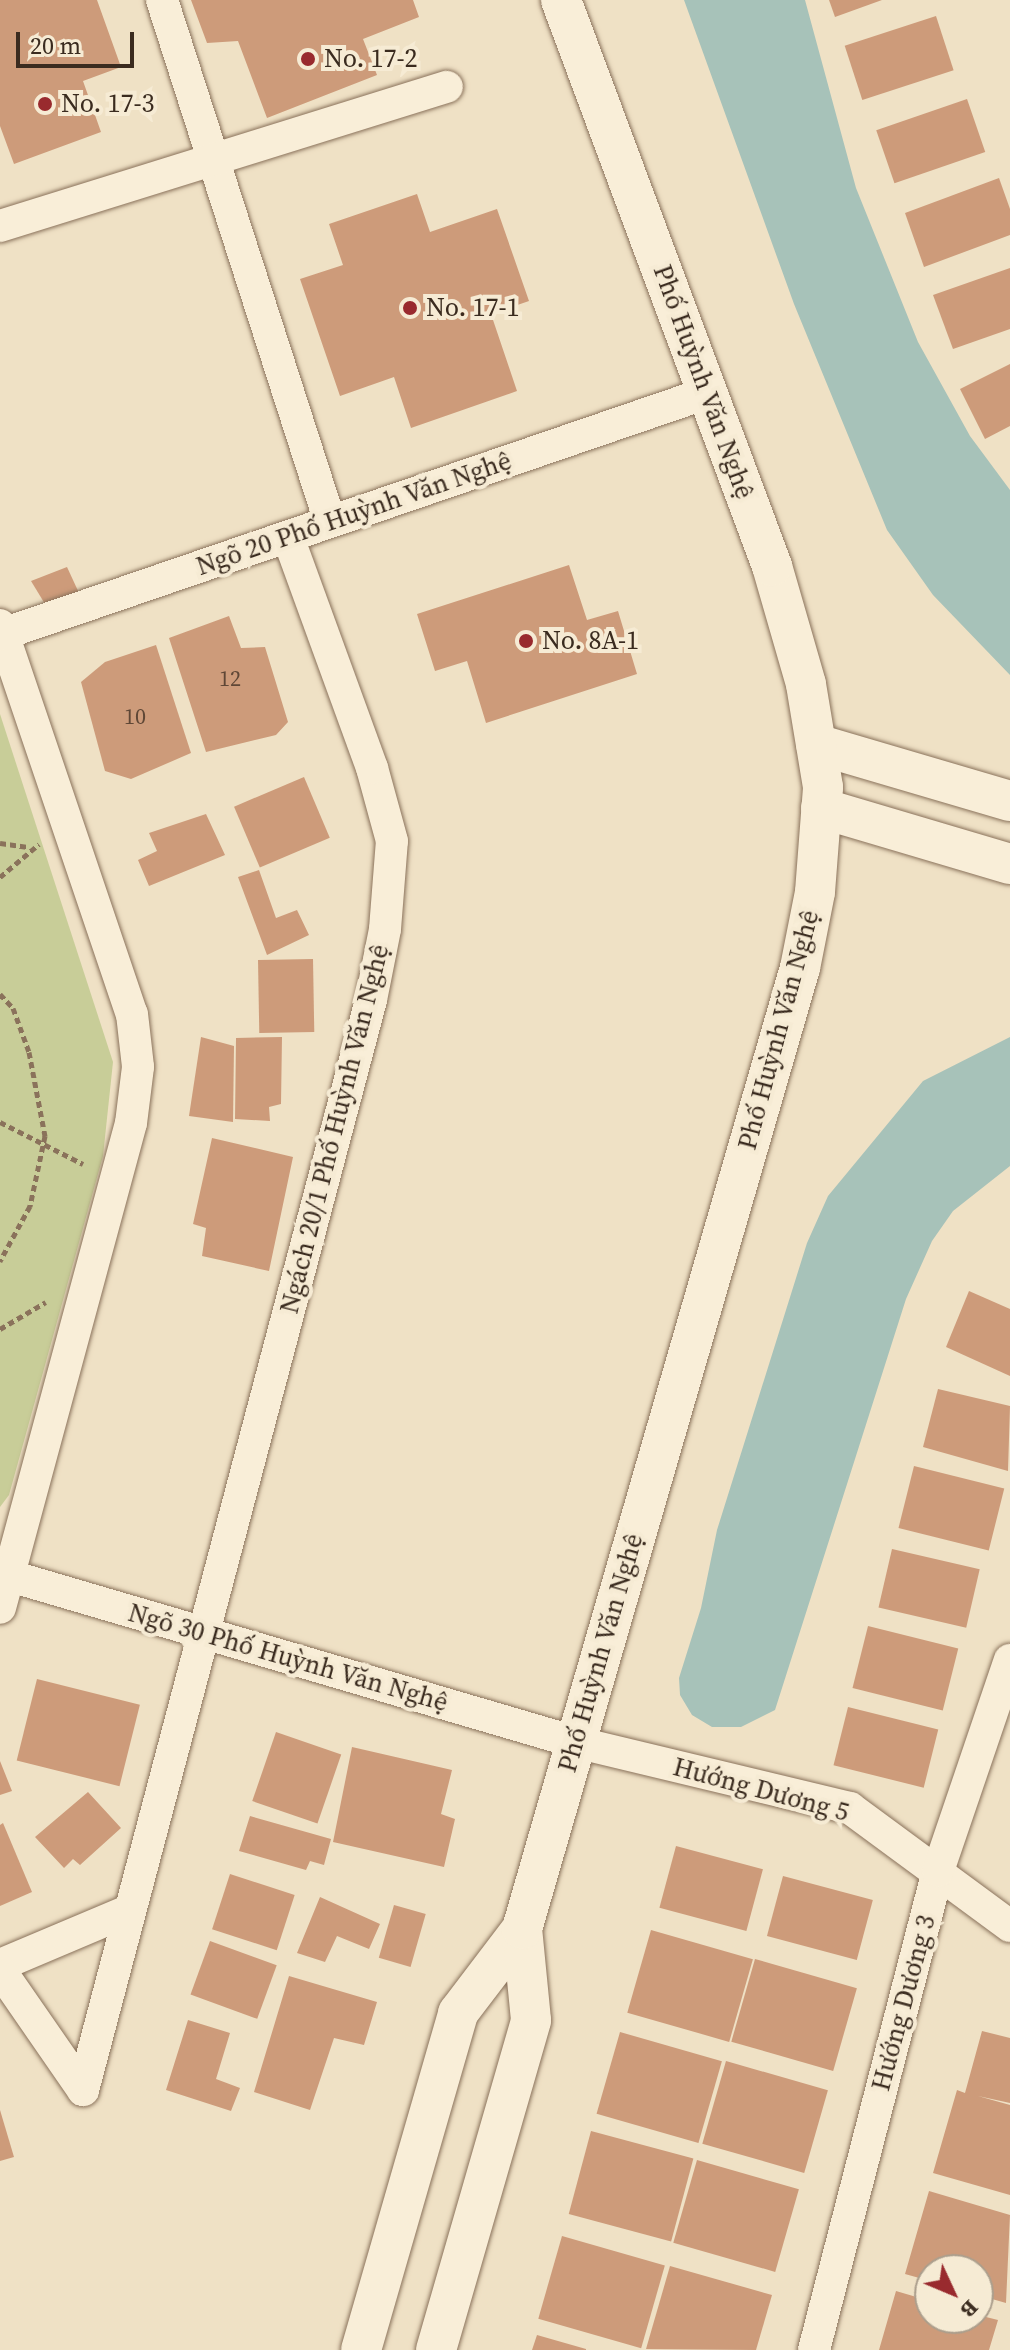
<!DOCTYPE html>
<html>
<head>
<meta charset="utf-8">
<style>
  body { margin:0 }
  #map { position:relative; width:1010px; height:2350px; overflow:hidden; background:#efe1c5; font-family:"Source Serif 4",serif }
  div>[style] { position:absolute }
  .green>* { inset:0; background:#c8cd98 }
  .water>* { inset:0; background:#a7c2b9 }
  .building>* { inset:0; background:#cd9b7a; transform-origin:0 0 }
  .path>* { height:5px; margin-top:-2.5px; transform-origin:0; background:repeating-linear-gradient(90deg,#8a725b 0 6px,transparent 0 10px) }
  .roads { filter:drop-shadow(0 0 2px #8a725b) drop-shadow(0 0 2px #8a725b) }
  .minor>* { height:32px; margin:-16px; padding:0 16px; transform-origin:16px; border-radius:16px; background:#f9eed8 }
  .tertiary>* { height:40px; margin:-20px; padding:0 20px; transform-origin:20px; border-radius:20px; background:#f9eed8 }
  .dots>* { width:22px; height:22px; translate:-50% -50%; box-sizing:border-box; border:4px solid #f6ebd4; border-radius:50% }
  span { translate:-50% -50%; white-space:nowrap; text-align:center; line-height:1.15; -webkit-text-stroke:8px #f6ebd4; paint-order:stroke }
  .number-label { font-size:22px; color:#5f4736 }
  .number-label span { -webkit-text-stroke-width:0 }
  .poi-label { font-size:26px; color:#3a2b1f }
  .left { translate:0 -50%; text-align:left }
  .street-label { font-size:26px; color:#3a2b1f }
  .north { position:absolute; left:914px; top:2254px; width:80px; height:80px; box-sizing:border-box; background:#f6ebd4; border:2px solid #ab9e8c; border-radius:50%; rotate:134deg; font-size:22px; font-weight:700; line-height:32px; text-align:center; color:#3a2b1f }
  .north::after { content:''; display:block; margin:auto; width:28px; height:36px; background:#992a2e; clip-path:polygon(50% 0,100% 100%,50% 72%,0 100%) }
  .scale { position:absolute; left:16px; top:32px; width:118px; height:36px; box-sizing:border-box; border:4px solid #3a2b1f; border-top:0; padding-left:10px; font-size:24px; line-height:28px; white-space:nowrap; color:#3a2b1f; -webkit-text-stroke:6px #f6ebd4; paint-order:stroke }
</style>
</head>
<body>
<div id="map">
  <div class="green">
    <div style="clip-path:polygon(0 714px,113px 1062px,103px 1156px,9px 1495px,0 1507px)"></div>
  </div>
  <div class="water">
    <div style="clip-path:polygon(684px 0,805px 0,856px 188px,918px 342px,970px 436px,1010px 490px,1010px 675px,933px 595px,887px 530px,794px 304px)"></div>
    <div style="clip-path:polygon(1010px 1037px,1010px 1166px,953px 1211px,932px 1241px,906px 1299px,775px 1710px,741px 1727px,712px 1727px,692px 1715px,680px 1695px,679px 1678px,701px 1608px,717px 1530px,807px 1243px,828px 1196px,923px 1081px)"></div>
  </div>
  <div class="building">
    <div style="clip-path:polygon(0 0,97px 0,121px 67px,83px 81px,101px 132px,14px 164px,0 126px)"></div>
    <div style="clip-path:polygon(191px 0,413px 0,419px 17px,363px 39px,377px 75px,267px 118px,238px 41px,207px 43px)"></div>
    <div style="clip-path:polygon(829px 0,882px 0,835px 17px)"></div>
    <div style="left:936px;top:16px;width:57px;height:96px;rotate:72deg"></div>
    <div style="left:967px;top:99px;width:56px;height:96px;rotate:71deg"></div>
    <div style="clip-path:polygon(999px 178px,1010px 209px,1010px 235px,924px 267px,905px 213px)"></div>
    <div style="clip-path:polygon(417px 194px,430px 232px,497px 209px,529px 301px,491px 314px,517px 391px,411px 428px,394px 377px,340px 396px,300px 279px,343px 265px,329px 224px)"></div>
    <div style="clip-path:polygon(1010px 268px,1010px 329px,953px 349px,933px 295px)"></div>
    <div style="clip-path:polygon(1010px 364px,1010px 426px,985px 439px,960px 389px)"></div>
    <div style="clip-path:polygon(569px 565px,587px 620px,618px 611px,637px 674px,486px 723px,467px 661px,435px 671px,417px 614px)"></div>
    <div style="clip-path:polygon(67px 567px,79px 593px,45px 604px,31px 581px)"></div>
    <div style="clip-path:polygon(229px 616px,241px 648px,265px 647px,288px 722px,276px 735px,206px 752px,169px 638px)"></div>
    <div style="clip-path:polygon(156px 645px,191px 753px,131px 779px,105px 771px,81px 682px,105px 662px)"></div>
    <div style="left:304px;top:777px;width:66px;height:76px;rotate:67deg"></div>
    <div style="clip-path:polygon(206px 814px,225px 855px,149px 886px,138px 860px,157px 851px,149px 833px)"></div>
    <div style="clip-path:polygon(259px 870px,276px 918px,297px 910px,309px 935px,267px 955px,238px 877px)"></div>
    <div style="left:313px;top:959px;width:73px;height:55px;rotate:89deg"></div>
    <div style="clip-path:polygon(201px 1037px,234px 1046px,233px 1122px,189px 1116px)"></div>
    <div style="clip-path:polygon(282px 1037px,281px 1104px,269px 1107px,270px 1121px,235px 1119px,236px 1038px)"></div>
    <div style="clip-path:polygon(212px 1138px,293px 1157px,269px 1271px,202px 1256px,206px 1228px,193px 1224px)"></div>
    <div style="clip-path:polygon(969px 1291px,1010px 1309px,1010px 1376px,946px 1347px)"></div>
    <div style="clip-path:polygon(938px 1389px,1010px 1406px,1008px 1471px,923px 1447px)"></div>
    <div style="left:914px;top:1466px;width:93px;height:64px;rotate:14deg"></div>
    <div style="left:892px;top:1549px;width:90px;height:60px;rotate:13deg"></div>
    <div style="left:868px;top:1626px;width:93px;height:64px;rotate:14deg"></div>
    <div style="left:37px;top:1679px;width:106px;height:84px;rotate:14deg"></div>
    <div style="left:848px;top:1707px;width:93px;height:60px;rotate:14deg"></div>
    <div style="left:276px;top:1732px;width:69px;height:73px;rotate:19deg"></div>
    <div style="clip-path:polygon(352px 1747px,452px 1770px,441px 1814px,455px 1819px,444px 1867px,333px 1842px)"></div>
    <div style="clip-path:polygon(0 1761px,12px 1791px,0 1795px)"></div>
    <div style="clip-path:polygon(88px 1792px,121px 1828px,80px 1865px,73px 1859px,64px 1868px,35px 1837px)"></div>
    <div style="clip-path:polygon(250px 1816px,331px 1839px,324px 1865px,310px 1861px,306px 1870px,239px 1851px)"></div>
    <div style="clip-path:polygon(3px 1823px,32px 1892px,0 1906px,0 1825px)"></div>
    <div style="left:676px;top:1846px;width:90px;height:64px;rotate:15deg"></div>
    <div style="left:230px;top:1874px;width:68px;height:58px;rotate:18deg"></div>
    <div style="left:783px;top:1876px;width:93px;height:62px;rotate:15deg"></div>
    <div style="clip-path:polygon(320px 1897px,380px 1924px,369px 1949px,337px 1936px,325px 1962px,297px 1953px)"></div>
    <div style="left:394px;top:1905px;width:33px;height:55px;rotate:16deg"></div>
    <div style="left:651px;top:1930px;width:106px;height:86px;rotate:16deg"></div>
    <div style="left:210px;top:1941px;width:71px;height:57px;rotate:20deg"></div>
    <div style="left:755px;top:1959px;width:106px;height:86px;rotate:16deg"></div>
    <div style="clip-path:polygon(289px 1976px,377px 2002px,364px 2045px,334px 2038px,310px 2110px,254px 2092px)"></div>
    <div style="clip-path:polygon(188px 2020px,230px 2033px,216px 2079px,240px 2088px,231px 2111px,166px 2090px)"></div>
    <div style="clip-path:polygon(982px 2031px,1010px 2038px,1010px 2103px,978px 2096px,1010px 2105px,1010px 2195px,933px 2173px,957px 2090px,965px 2093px)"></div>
    <div style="left:620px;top:2032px;width:106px;height:85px;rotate:16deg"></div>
    <div style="left:726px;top:2061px;width:106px;height:86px;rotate:16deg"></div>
    <div style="clip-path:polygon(0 2110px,14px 2157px,0 2161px)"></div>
    <div style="left:591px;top:2131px;width:106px;height:86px;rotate:15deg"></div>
    <div style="left:697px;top:2160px;width:106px;height:86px;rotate:16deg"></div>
    <div style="clip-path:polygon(929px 2191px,1010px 2215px,1006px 2303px,978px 2295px,978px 2270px,930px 2270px,930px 2281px,905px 2274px)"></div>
    <div style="left:562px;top:2236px;width:107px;height:86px;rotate:16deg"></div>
    <div style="clip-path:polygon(670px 2266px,772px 2295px,756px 2350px,646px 2349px)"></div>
    <div style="clip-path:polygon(896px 2291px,930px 2301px,930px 2318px,978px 2315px,998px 2320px,989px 2350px,879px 2350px)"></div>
    <div style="clip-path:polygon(537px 2335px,586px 2349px,586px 2350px,532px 2350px)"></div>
  </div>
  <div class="path">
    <div style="left:0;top:843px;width:30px;rotate:8deg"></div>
    <div style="left:0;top:877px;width:51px;rotate:-40.2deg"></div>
    <div style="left:0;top:994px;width:19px;rotate:47deg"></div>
    <div style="left:13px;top:1008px;width:47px;rotate:70deg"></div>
    <div style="left:29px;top:1052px;width:86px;rotate:79.2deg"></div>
    <div style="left:45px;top:1136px;width:72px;rotate:102.1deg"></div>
    <div style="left:30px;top:1206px;width:63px;rotate:118.6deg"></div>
    <div style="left:0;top:1122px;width:93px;rotate:26.8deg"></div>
    <div style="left:0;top:1329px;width:53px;rotate:-30.4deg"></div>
  </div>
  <div class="roads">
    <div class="minor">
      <div style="left:162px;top:0;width:548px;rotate:72.16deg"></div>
      <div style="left:0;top:226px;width:468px;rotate:-17.3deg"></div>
      <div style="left:0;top:625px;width:411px;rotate:71.3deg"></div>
      <div style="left:132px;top:1014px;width:53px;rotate:83.5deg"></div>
      <div style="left:138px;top:1067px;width:56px;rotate:97.1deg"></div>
      <div style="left:131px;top:1123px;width:502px;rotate:105.12deg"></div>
      <div style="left:0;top:635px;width:747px;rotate:-18.9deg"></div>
      <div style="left:0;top:1573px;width:599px;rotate:16.38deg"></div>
      <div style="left:575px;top:1742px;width:283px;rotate:13.5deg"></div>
      <div style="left:850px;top:1808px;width:199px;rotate:36.4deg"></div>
      <div style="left:0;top:1965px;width:141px;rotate:-22.9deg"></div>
      <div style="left:0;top:1970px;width:146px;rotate:55.3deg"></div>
      <div style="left:83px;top:2090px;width:1127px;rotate:-75.2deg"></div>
      <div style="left:371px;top:1000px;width:72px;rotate:-78.8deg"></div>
      <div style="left:385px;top:929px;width:88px;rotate:-85.5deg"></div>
      <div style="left:392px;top:841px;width:76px;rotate:-105.3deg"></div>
      <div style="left:372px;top:768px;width:246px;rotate:-110deg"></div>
      <div style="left:814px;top:2350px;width:495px;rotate:-75.5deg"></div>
      <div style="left:938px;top:1871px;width:223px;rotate:-71.2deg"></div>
    </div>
    <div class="tertiary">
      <div style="left:816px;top:744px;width:202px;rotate:16.4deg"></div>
      <div style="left:821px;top:808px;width:197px;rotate:16.5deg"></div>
      <div style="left:361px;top:2350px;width:351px;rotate:-73.9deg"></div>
      <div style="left:458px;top:2013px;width:106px;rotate:-52.7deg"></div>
      <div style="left:436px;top:2350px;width:343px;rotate:-73.9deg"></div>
      <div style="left:531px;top:2020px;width:91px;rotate:-95.6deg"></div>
      <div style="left:522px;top:1929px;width:1000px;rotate:-73.87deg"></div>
      <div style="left:800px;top:968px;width:77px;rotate:-78.8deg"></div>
      <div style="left:815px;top:892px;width:105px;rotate:-85.6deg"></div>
      <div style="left:823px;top:787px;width:104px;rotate:-99.4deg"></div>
      <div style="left:806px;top:684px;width:123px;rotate:-106.1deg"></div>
      <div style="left:772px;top:566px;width:604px;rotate:-110.45deg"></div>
    </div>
  </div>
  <div class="dots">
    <div style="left:308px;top:59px;background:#992a2e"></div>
    <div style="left:45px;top:104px;background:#992a2e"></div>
    <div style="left:410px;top:308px;background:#992a2e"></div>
    <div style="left:526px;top:641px;background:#992a2e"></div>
  </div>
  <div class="number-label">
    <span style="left:230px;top:679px">12</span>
    <span style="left:135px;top:717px">10</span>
  </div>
  <div class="poi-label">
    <span class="left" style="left:324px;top:59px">No. 17-2</span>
    <span class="left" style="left:61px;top:104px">No. 17-3</span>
    <span class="left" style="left:426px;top:308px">No. 17-1</span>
    <span class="left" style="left:542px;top:641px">No. 8A-1</span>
  </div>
  <div class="street-label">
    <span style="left:703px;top:382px;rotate:70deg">Phố Huỳnh Văn Nghệ</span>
    <span style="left:354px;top:514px;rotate:-19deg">Ngõ 20 Phố Huỳnh Văn Nghệ</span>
    <span style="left:779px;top:1030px;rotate:-75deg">Phố Huỳnh Văn Nghệ</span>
    <span style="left:335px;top:1129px;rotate:-76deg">Ngách 20/1 Phố Huỳnh Văn Nghệ</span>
    <span style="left:601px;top:1653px;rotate:-74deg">Phố Huỳnh Văn Nghệ</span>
    <span style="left:288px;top:1658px;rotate:16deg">Ngõ 30 Phố Huỳnh Văn Nghệ</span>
    <span style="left:761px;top:1790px;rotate:15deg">Hướng Dương 5</span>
    <span style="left:904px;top:2003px;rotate:-75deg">Hướng Dương 3</span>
  </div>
  <div class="north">B</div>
  <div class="scale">20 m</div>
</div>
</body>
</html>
